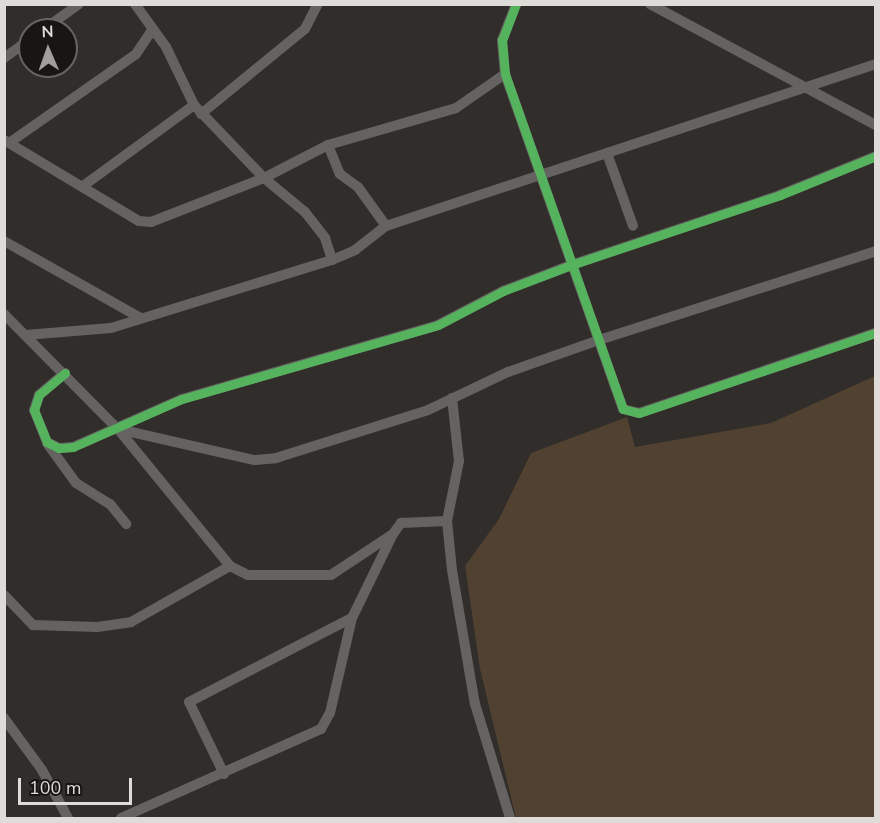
<!DOCTYPE html>
<html>
<head>
<meta charset="utf-8">
<style>
  body { margin:0 }
  #map { position:relative; width:880px; height:823px; overflow:hidden; background:#302d2a; font-family:"Nunito Sans",sans-serif }
  div>[style] { position:absolute }
  .green>* { inset:0; background:#514130 }
  .minor>* { height:10px; margin:-5px; padding:0 5px; transform-origin:5px; border-radius:5px; background:#656362 }
  .cycleway>* { height:9px; margin:-4.5px; padding:0 4.5px; transform-origin:4.5px; border-radius:4.5px; background:#56b35d }
  span { translate:-50% -50%; white-space:nowrap; text-align:center; line-height:1.15; -webkit-text-stroke:4.5px #181614; paint-order:stroke }
  .frame { position:absolute; inset:0; border:6px solid #dedbd8; pointer-events:none }
  .north { position:absolute; left:18px; top:18px; width:60px; height:60px; box-sizing:border-box; background:#181614; border:2px solid #676562; border-radius:50%; rotate:358deg; font-size:16px; font-weight:700; line-height:24px; text-align:center; color:#dedbd8 }
  .north::after { content:''; display:block; margin:auto; width:21px; height:27px; background:#a19e9b; clip-path:polygon(50% 0,100% 100%,50% 72%,0 100%) }
  .scale { position:absolute; left:18px; top:778px; width:114px; height:27px; box-sizing:border-box; border:3px solid #dedbd8; border-top:0; padding-left:8px; font-size:18px; line-height:21px; white-space:nowrap; color:#dedbd8; -webkit-text-stroke:4px #181614; paint-order:stroke }
</style>
</head>
<body>
<div id="map">
  <div class="green">
    <div style="clip-path:polygon(875px 376px,875px 818px,516px 818px,480px 669px,465px 566px,499px 519px,531px 453px,627px 417px,635px 447px,771px 423px)"></div>
  </div>
  <div class="minor">
    <div style="left:135px;top:4px;width:53px;rotate:54.2deg"></div>
    <div style="left:166px;top:47px;width:64px;rotate:64.2deg"></div>
    <div style="left:194px;top:105px;width:101px;rotate:46.2deg"></div>
    <div style="left:264px;top:178px;width:53px;rotate:39.7deg"></div>
    <div style="left:305px;top:212px;width:33px;rotate:52deg"></div>
    <div style="left:325px;top:238px;width:23px;rotate:72deg"></div>
    <div style="left:516px;top:4px;width:39px;rotate:111deg"></div>
    <div style="left:502px;top:40px;width:34px;rotate:85deg"></div>
    <div style="left:505px;top:74px;width:355px;rotate:70.6deg"></div>
    <div style="left:623px;top:409px;width:16px;rotate:14deg"></div>
    <div style="left:639px;top:413px;width:250px;rotate:-18.7deg"></div>
    <div style="left:650px;top:4px;width:256px;rotate:28.2deg"></div>
    <div style="left:43px;top:30px;width:44px;rotate:-35.8deg"></div>
    <div style="left:4px;top:58px;width:32px;rotate:-36deg"></div>
    <div style="left:201px;top:114px;width:134px;rotate:-39.3deg"></div>
    <div style="left:305px;top:29px;width:28px;rotate:-63deg"></div>
    <div style="left:4px;top:140px;width:157px;rotate:31deg"></div>
    <div style="left:139px;top:221px;width:12px;rotate:5deg"></div>
    <div style="left:151px;top:222px;width:121px;rotate:-21.3deg"></div>
    <div style="left:264px;top:178px;width:72px;rotate:-27.3deg"></div>
    <div style="left:328px;top:145px;width:133px;rotate:-16.1deg"></div>
    <div style="left:456px;top:108px;width:60px;rotate:-34.8deg"></div>
    <div style="left:9px;top:143px;width:155px;rotate:-35deg"></div>
    <div style="left:136px;top:54px;width:30px;rotate:-56deg"></div>
    <div style="left:328px;top:145px;width:31px;rotate:68deg"></div>
    <div style="left:340px;top:174px;width:22px;rotate:36deg"></div>
    <div style="left:358px;top:187px;width:48px;rotate:54.3deg"></div>
    <div style="left:608px;top:156px;width:74px;rotate:70.3deg"></div>
    <div style="left:83px;top:186px;width:137px;rotate:-36.1deg"></div>
    <div style="left:4px;top:241px;width:155px;rotate:29.4deg"></div>
    <div style="left:4px;top:314px;width:162px;rotate:45.3deg"></div>
    <div style="left:118px;top:429px;width:177px;rotate:50.7deg"></div>
    <div style="left:230px;top:566px;width:20px;rotate:27deg"></div>
    <div style="left:248px;top:575px;width:83px"></div>
    <div style="left:331px;top:575px;width:74px;rotate:-33.5deg"></div>
    <div style="left:26px;top:335px;width:85px;rotate:-4.7deg"></div>
    <div style="left:111px;top:328px;width:231px;rotate:-17.1deg"></div>
    <div style="left:332px;top:260px;width:25px;rotate:-23deg"></div>
    <div style="left:355px;top:250px;width:39px;rotate:-38deg"></div>
    <div style="left:386px;top:226px;width:516px;rotate:-18.29deg"></div>
    <div style="left:65px;top:373px;width:34px;rotate:140deg"></div>
    <div style="left:39px;top:395px;width:16px;rotate:108deg"></div>
    <div style="left:34px;top:410px;width:35px;rotate:68deg"></div>
    <div style="left:47px;top:442px;width:13px;rotate:27deg"></div>
    <div style="left:59px;top:448px;width:14px;rotate:-4deg"></div>
    <div style="left:73px;top:447px;width:119px;rotate:-23.8deg"></div>
    <div style="left:182px;top:399px;width:266px;rotate:-16.1deg"></div>
    <div style="left:438px;top:325px;width:73px;rotate:-27.6deg"></div>
    <div style="left:503px;top:291px;width:73px;rotate:-20.9deg"></div>
    <div style="left:571px;top:265px;width:220px;rotate:-18.5deg"></div>
    <div style="left:780px;top:195px;width:104px;rotate:-22.1deg"></div>
    <div style="left:452px;top:398px;width:63px;rotate:83.7deg"></div>
    <div style="left:459px;top:461px;width:61px;rotate:101.3deg"></div>
    <div style="left:447px;top:521px;width:49px;rotate:84.2deg"></div>
    <div style="left:452px;top:570px;width:136px;rotate:80.3deg"></div>
    <div style="left:475px;top:704px;width:119px;rotate:72.9deg"></div>
    <div style="left:118px;top:429px;width:140px;rotate:12.8deg"></div>
    <div style="left:255px;top:460px;width:21px;rotate:-5deg"></div>
    <div style="left:276px;top:458px;width:159px;rotate:-17.5deg"></div>
    <div style="left:428px;top:410px;width:89px;rotate:-25.4deg"></div>
    <div style="left:508px;top:372px;width:93px;rotate:-19.4deg"></div>
    <div style="left:596px;top:341px;width:294px;rotate:-17.8deg"></div>
    <div style="left:47px;top:443px;width:49px;rotate:54.1deg"></div>
    <div style="left:76px;top:483px;width:40px;rotate:32deg"></div>
    <div style="left:110px;top:504px;width:26px;rotate:51deg"></div>
    <div style="left:4px;top:595px;width:42px;rotate:46deg"></div>
    <div style="left:33px;top:625px;width:64px;rotate:1.8deg"></div>
    <div style="left:97px;top:627px;width:34px;rotate:-8deg"></div>
    <div style="left:131px;top:622px;width:114px;rotate:-29.5deg"></div>
    <div style="left:4px;top:718px;width:64px;rotate:53.8deg"></div>
    <div style="left:42px;top:770px;width:55px;rotate:61.6deg"></div>
    <div style="left:224px;top:774px;width:80px;rotate:-115.9deg"></div>
    <div style="left:189px;top:702px;width:183px;rotate:-27.3deg"></div>
    <div style="left:121px;top:818px;width:219px;rotate:-24deg"></div>
    <div style="left:321px;top:729px;width:18px;rotate:-61deg"></div>
    <div style="left:330px;top:713px;width:98px;rotate:-77deg"></div>
    <div style="left:352px;top:618px;width:93px;rotate:-64deg"></div>
    <div style="left:393px;top:534px;width:14px;rotate:-54deg"></div>
    <div style="left:401px;top:523px;width:46px;rotate:-2.5deg"></div>
  </div>
  <div class="cycleway">
    <div style="left:516px;top:4px;width:39px;rotate:111deg"></div>
    <div style="left:502px;top:40px;width:34px;rotate:85deg"></div>
    <div style="left:505px;top:74px;width:355px;rotate:70.6deg"></div>
    <div style="left:623px;top:409px;width:16px;rotate:14deg"></div>
    <div style="left:639px;top:413px;width:250px;rotate:-18.7deg"></div>
    <div style="left:65px;top:373px;width:34px;rotate:140deg"></div>
    <div style="left:39px;top:395px;width:16px;rotate:108deg"></div>
    <div style="left:34px;top:410px;width:35px;rotate:68deg"></div>
    <div style="left:47px;top:442px;width:13px;rotate:27deg"></div>
    <div style="left:59px;top:448px;width:14px;rotate:-4deg"></div>
    <div style="left:73px;top:447px;width:119px;rotate:-23.8deg"></div>
    <div style="left:182px;top:399px;width:266px;rotate:-16.1deg"></div>
    <div style="left:438px;top:325px;width:73px;rotate:-27.6deg"></div>
    <div style="left:503px;top:291px;width:73px;rotate:-20.9deg"></div>
    <div style="left:571px;top:265px;width:220px;rotate:-18.5deg"></div>
    <div style="left:780px;top:195px;width:104px;rotate:-22.1deg"></div>
  </div>
  <div class="frame"></div>
  <div class="north">N</div>
  <div class="scale">100 m</div>
</div>
</body>
</html>
